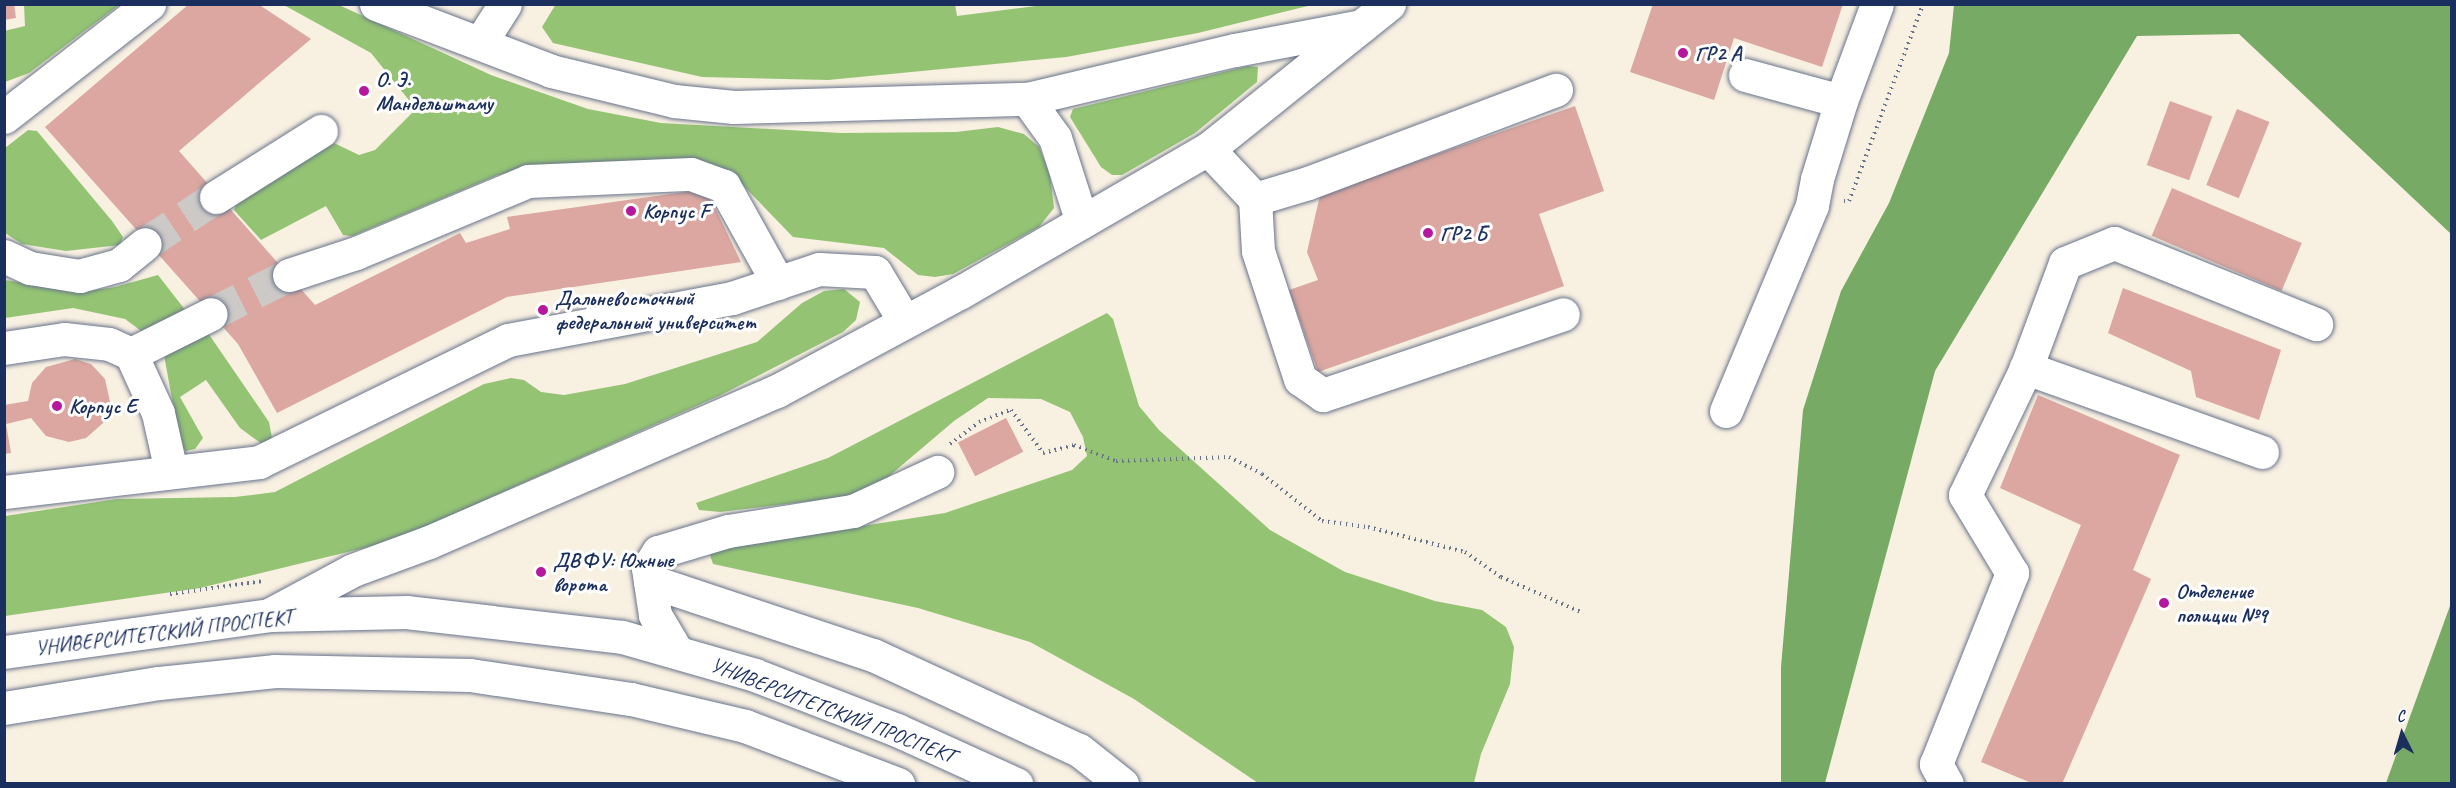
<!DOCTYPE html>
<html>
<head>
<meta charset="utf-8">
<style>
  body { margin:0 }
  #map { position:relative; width:2456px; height:788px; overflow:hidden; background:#f8f0e1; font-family:Caveat,sans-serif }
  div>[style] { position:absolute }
  .green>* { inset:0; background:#94c473 }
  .forest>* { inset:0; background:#77aa65 }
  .building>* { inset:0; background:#dba7a0; transform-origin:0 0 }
  .minor-tunnel>* { height:33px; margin-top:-16.5px; transform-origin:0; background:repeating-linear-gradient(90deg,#ccc9c7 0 33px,transparent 0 49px) }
  .path>* { height:4px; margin-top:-2px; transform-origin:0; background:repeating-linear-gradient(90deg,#68738c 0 1.5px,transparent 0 6px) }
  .roads { filter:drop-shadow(0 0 2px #68738c) drop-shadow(0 0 2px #68738c) }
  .minor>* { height:33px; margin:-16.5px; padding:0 16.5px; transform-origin:16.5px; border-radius:16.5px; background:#fff }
  .major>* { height:33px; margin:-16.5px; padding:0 16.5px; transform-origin:16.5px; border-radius:16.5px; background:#fff }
  .dots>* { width:16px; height:16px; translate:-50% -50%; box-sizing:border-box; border:3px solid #fff; border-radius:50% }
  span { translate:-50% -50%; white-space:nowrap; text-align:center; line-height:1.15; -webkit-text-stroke:6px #fff; paint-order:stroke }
  .poi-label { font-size:21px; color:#1b2f5e; font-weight:700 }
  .left { translate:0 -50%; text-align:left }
  .street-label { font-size:21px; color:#1b2f5e }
  .frame { position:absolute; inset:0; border:6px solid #1b2f5e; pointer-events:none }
  .north { position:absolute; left:2372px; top:704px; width:60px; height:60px; -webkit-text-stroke:4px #fff; paint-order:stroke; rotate:355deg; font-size:16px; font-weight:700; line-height:24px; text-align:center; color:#1b2f5e }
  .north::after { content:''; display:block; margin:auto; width:21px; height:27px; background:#1b2f5e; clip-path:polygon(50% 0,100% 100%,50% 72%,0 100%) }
</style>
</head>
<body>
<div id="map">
  <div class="green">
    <div style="clip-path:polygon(282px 4px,339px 5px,491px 75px,588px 109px,661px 123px,841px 133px,956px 132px,998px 127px,1024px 134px,1039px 147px,1050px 174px,1054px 208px,1039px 227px,953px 274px,935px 277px,918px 275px,884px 248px,793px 237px,733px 175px,537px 167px,498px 175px,352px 236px,343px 235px,326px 206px,261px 240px,234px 210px,236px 205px,313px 150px,334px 143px,359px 155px,375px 150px,413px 112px,412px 104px,371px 53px)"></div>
    <div style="clip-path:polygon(556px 4px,955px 4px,957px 16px,1052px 4px,1312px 5px,1198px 33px,1066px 57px,828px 80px,702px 77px,553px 43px,542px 27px)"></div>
    <div style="clip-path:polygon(24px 5px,119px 5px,29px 73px,5px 82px,4px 31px,25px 26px)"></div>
    <div style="clip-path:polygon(1248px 66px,1258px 67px,1257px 82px,1195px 133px,1122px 175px,1112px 175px,1101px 167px,1070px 117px,1073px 109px)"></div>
    <div style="clip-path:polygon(28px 130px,37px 131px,112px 221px,123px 237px,120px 245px,66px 251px,22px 244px,5px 233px,5px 148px)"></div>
    <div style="clip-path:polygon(158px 275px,186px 311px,152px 339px,125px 319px,73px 308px,5px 318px,5px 280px,80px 292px,115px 287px)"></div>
    <div style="clip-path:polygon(844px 289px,860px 302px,856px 320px,843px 332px,719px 396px,393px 541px,200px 588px,5px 616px,5px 516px,117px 499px,235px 497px,275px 492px,484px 384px,511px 378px,524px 380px,541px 392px,564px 395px,625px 384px,757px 342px,802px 303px,824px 291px)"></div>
    <div style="clip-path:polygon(1107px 313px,1113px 319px,1139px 406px,1159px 430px,1270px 530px,1345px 572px,1435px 601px,1482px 610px,1506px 627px,1514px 647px,1510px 684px,1481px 754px,1474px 783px,1258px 783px,1134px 699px,1030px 642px,918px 608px,713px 564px,710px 555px,715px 549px,945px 513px,1072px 470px,1087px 456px,1083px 437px,1070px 412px,1041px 399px,988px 398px,954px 421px,888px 477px,852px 496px,720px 512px,699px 510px,696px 503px,828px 458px)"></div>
    <div style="clip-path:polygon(208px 333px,269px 422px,272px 438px,262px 444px,240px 428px,206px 380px,180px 397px,203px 438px,195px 449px,186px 451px,181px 448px,164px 355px)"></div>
  </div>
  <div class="forest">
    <div style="clip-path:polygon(1954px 5px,2451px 5px,2451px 234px,2239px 34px,2137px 36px,1935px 371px,1825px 783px,1781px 783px,1781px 667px,1803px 410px,1841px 291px,1889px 203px,1949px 53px)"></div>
    <div style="clip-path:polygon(2451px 603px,2451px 783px,2386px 783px)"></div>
  </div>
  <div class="building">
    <div style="clip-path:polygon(4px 4px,14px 4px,16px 18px,4px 20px)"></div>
    <div style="clip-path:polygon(189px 4px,258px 4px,311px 39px,179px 151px,315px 305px,460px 233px,466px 243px,510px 229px,507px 217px,706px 189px,741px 262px,507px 297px,277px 413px,238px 344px,45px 127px)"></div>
    <div style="clip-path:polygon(1653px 4px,1843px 4px,1822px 67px,1734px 38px,1714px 100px,1630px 72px)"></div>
    <div style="left:2170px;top:101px;width:45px;height:68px;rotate:20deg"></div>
    <div style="clip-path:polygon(1575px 106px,1604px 191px,1539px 214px,1564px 286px,1318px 372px,1289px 290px,1318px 280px,1307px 252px,1320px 195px)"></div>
    <div style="left:2237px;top:109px;width:35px;height:82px;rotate:22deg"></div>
    <div style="left:2172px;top:188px;width:141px;height:52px;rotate:23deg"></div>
    <div style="clip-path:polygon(2123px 288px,2281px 350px,2259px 420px,2196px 397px,2191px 371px,2108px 333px)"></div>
    <div style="clip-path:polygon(75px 359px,91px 364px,105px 379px,110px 402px,103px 423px,86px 438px,69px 442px,46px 436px,31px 418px,6px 424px,11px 453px,4px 454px,4px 405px,28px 401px,32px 383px,46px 367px)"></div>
    <div style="clip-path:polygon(2038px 395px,2180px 455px,2133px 570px,2151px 579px,2062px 784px,2034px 784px,1981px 762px,2081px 525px,2000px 488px)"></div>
    <div style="left:1006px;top:418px;width:38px;height:54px;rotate:63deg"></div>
  </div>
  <div class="minor-tunnel">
    <div style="left:145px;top:244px;width:85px;rotate:-33.5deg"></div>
    <div style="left:211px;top:314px;width:87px;rotate:-26.6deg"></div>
  </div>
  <div class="path">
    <div style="left:1844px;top:201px;width:5px"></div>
    <div style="left:1849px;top:201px;width:210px;rotate:-69.4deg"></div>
    <div style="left:950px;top:444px;width:36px;rotate:-37deg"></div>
    <div style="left:979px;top:422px;width:34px;rotate:-21deg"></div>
    <div style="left:1011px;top:410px;width:54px;rotate:53.3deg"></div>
    <div style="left:1043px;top:453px;width:32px;rotate:-14deg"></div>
    <div style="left:1074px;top:445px;width:45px;rotate:20.9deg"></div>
    <div style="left:1116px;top:461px;width:113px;rotate:-2deg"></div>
    <div style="left:1229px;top:457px;width:37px;rotate:27deg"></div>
    <div style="left:1262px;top:474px;width:76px;rotate:38.1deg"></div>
    <div style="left:1322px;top:521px;width:46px;rotate:7.4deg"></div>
    <div style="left:1368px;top:527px;width:100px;rotate:14.5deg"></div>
    <div style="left:1465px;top:552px;width:44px;rotate:34.8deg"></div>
    <div style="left:1501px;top:577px;width:90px;rotate:23.7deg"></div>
    <div style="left:170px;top:594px;width:94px;rotate:-8deg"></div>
  </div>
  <div class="roads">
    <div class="minor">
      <div style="left:376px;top:4px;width:187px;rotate:20.9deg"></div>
      <div style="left:551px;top:71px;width:127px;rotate:13.7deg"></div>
      <div style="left:674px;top:101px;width:60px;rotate:5.7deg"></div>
      <div style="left:734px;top:107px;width:293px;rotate:-1.6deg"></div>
      <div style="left:1027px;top:99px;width:48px;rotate:54.3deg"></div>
      <div style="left:1055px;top:138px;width:88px;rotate:72.2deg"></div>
      <div style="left:480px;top:43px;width:46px;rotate:-57.3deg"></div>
      <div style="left:1745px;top:75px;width:99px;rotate:15.2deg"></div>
      <div style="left:1027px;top:99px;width:214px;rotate:-13.3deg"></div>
      <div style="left:1235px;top:50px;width:129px;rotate:-10.7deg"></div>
      <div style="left:4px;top:117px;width:184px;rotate:-37.9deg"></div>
      <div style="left:1208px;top:149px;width:69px;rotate:46.8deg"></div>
      <div style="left:1255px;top:199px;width:55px;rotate:-16.8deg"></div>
      <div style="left:1308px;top:183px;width:265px;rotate:-20.6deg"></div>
      <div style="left:216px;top:197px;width:124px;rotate:-32.2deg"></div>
      <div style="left:1255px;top:199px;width:52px;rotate:86.7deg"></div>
      <div style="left:1258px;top:251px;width:135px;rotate:71.8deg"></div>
      <div style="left:1300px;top:379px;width:28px;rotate:35deg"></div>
      <div style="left:1323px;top:395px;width:253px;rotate:-18.6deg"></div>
      <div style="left:4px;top:256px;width:29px;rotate:25deg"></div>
      <div style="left:30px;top:268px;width:50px;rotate:9.3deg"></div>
      <div style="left:79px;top:276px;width:41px;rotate:-15.4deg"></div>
      <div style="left:119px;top:265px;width:33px;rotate:-39deg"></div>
      <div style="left:289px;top:275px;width:71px;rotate:-18.2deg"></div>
      <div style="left:356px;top:253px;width:186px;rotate:-22.7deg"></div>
      <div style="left:528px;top:181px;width:163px;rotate:-2.5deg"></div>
      <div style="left:691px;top:174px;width:35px;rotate:20deg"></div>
      <div style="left:724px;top:186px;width:111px;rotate:60.9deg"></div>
      <div style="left:4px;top:348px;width:61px;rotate:-8.5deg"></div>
      <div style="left:64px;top:339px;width:45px;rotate:6.3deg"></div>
      <div style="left:109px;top:344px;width:24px;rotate:24deg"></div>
      <div style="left:131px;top:354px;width:65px;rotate:65.4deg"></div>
      <div style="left:158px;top:413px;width:59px;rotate:77.4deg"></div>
      <div style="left:131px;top:354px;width:89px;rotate:-26.6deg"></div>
      <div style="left:1726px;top:411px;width:223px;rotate:-67.3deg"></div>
      <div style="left:1812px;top:205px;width:26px;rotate:-79deg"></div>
      <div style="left:1817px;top:179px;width:82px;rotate:-72.9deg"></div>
      <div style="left:1841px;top:101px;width:103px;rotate:-69.6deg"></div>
      <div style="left:2262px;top:452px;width:251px;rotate:-160.4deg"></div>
      <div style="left:2026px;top:368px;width:112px;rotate:-69.6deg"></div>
      <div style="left:2065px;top:263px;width:53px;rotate:-22.2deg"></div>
      <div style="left:2114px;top:243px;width:218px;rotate:21.9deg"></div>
      <div style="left:4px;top:492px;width:257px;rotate:-6.7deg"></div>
      <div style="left:259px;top:462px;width:277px;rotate:-26.1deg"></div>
      <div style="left:508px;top:340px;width:228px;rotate:-10.6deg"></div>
      <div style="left:732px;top:298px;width:92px;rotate:-18.4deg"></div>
      <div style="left:819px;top:269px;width:56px;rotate:3.1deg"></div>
      <div style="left:875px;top:272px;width:58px;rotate:59deg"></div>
      <div style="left:650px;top:581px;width:235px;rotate:18.4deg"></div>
      <div style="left:873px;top:655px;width:227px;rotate:24.8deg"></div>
      <div style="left:1079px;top:750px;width:55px;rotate:38.3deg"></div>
      <div style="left:269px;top:615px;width:95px;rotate:-28.2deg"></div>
      <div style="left:353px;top:570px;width:81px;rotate:-20.2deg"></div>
      <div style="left:429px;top:542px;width:379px;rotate:-23.5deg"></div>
      <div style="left:777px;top:391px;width:209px;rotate:-28.3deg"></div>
      <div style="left:961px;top:292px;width:285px;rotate:-30.1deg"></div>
      <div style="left:1208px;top:149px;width:232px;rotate:-38.7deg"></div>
      <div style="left:677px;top:652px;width:43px;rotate:-120.7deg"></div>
      <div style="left:655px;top:615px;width:48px;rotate:-98.5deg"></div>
      <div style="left:648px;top:568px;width:19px;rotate:-58deg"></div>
      <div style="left:658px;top:552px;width:73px;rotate:-16.7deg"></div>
      <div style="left:728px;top:531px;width:127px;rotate:-9.1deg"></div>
      <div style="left:853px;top:511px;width:93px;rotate:-24.9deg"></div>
      <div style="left:1947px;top:784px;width:23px;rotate:-119deg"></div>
      <div style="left:1936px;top:764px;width:206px;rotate:-68.3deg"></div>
      <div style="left:2012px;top:573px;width:91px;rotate:-121.1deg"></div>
      <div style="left:1965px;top:495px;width:141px;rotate:-64.3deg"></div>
    </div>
    <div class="major">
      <div style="left:4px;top:652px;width:268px;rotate:-7.9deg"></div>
      <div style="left:269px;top:615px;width:137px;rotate:-1.3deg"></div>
      <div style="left:406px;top:612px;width:217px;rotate:6.6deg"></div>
      <div style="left:622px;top:637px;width:138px;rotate:15.9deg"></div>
      <div style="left:755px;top:675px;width:152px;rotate:21.2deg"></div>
      <div style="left:897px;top:730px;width:131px;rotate:24.4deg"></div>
      <div style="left:4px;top:708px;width:157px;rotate:-9.2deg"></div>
      <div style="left:159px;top:683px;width:117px;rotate:-5.9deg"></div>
      <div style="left:275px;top:671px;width:195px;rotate:1.2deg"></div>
      <div style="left:470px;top:675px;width:163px;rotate:8.5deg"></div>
      <div style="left:631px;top:699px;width:117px;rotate:13.3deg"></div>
      <div style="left:745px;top:726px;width:164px;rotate:20.8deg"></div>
    </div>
  </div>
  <div class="dots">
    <div style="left:1683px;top:53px;background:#b5179e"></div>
    <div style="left:364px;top:91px;background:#b5179e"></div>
    <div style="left:631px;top:211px;background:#b5179e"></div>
    <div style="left:1428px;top:233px;background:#b5179e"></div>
    <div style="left:543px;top:310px;background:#b5179e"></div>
    <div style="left:57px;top:406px;background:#b5179e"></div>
    <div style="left:541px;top:572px;background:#b5179e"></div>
    <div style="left:2164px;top:603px;background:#b5179e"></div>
  </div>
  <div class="poi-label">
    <span class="left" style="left:1695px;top:53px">ГР2 А</span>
    <span class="left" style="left:376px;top:91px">О. Э.<br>Мандельштаму</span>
    <span class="left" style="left:643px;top:211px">Корпус F</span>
    <span class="left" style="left:1440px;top:233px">ГР2 Б</span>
    <span class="left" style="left:555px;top:310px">Дальневосточный<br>федеральный университет</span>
    <span class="left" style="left:69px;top:406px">Корпус E</span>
    <span class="left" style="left:553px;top:572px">ДВФУ: Южные<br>ворота</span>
    <span class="left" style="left:2176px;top:603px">Отделение<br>полиции №9</span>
  </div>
  <div class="street-label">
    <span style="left:164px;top:632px;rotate:-7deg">УНИВЕРСИТЕТСКИЙ ПРОСПЕКТ</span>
    <span style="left:833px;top:710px;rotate:21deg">УНИВЕРСИТЕТСКИЙ ПРОСПЕКТ</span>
  </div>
  <div class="frame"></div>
  <div class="north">С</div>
</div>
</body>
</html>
